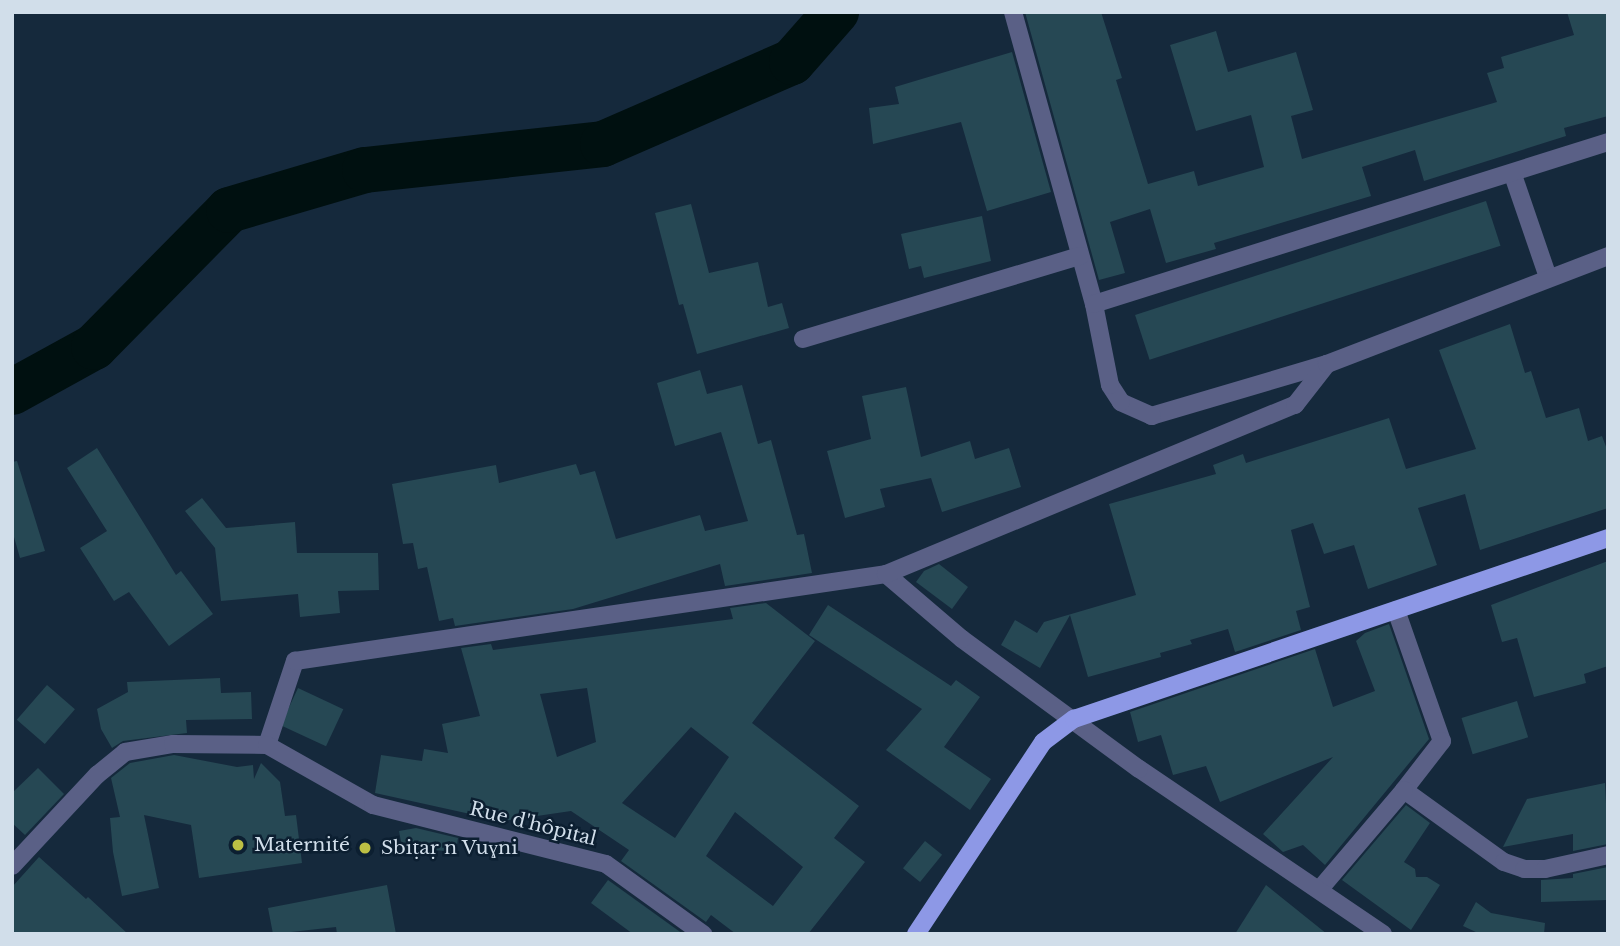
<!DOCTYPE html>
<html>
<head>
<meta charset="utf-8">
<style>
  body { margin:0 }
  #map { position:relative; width:1620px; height:946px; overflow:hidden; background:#15293c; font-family:"Libre Baskerville",serif }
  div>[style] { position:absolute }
  .river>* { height:46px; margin:-23px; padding:0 23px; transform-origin:23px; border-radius:23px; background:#001010 }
  .building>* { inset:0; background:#264854; transform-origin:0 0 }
  .minor>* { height:18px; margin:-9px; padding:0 9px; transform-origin:9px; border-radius:9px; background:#5a6086 }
  .primary>* { height:18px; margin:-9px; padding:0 9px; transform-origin:9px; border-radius:9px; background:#8d98e6 }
  .dots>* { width:19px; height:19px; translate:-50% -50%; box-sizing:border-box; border:4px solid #0c1f31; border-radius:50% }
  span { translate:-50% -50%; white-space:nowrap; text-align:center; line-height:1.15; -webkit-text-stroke:5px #0c1f31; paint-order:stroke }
  .street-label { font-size:19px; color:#d1deea }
  .poi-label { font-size:19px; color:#d1deea }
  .left { translate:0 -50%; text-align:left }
  .frame { position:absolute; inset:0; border:14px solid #d1deea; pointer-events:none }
</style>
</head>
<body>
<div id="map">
  <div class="river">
    <div style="left:12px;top:392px;width:94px;rotate:-28.8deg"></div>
    <div style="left:94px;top:347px;width:192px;rotate:-45.4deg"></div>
    <div style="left:229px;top:210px;width:142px;rotate:-16.4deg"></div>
    <div style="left:365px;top:170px;width:239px;rotate:-6.2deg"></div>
    <div style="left:603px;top:144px;width:206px;rotate:-23.5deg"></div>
    <div style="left:792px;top:62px;width:67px;rotate:-48.7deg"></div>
  </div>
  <div class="building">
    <div style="clip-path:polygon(1025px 12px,1101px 12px,1122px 78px,1116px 80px,1148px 184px,1194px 171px,1198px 186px,1264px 167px,1251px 115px,1196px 131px,1170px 45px,1216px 31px,1228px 72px,1296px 52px,1313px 110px,1291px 116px,1302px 159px,1497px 102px,1487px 73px,1504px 68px,1501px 57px,1574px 35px,1567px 12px,1608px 12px,1608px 116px,1564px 128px,1566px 136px,1424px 181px,1415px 150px,1362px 167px,1371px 196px,1214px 243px,1216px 249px,1166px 263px,1150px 209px,1110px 222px,1125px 273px,1099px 280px)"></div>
    <div style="clip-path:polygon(1012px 52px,1051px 192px,987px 211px,961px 122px,873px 144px,869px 108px,899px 104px,895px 87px)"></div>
    <div style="left:1486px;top:201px;width:47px;height:369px;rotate:72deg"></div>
    <div style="clip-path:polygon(691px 204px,709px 273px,758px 262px,768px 307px,782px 303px,789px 328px,697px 354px,683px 304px,679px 305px,655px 213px)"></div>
    <div style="clip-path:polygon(982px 216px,991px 261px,924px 278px,921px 266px,909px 269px,901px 234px)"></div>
    <div style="clip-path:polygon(1510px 324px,1525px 373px,1531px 371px,1546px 418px,1579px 408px,1588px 441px,1602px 436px,1608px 452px,1608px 508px,1480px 550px,1465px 494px,1418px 508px,1437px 565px,1368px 589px,1354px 545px,1324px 554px,1313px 523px,1291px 530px,1310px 607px,1296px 611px,1301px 630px,1235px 652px,1228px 629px,1190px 640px,1192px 644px,1160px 653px,1161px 657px,1088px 677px,1070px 615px,1040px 668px,1001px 645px,1015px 620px,1037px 633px,1044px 622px,1136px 595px,1109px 504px,1216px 474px,1213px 465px,1243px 454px,1246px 463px,1389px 418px,1406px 469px,1476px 449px,1439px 350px)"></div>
    <div style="clip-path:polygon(700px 370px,707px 394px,742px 385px,758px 444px,771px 440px,797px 535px,804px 534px,812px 573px,725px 586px,720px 564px,573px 609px,455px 626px,453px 618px,439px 621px,427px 567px,418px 569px,413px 543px,403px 544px,392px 484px,496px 465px,499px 483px,576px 464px,580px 475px,595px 471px,616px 539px,700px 515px,705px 531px,748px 521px,721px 432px,675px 446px,657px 383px)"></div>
    <div style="clip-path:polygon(906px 387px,921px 457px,970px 441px,975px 459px,1009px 448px,1021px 487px,942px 512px,931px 478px,880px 489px,885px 507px,845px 518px,827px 451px,871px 439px,862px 396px)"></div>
    <div style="clip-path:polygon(97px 448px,176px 575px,181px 571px,213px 614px,169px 646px,129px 592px,114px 601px,80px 548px,107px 531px,67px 468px)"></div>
    <div style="clip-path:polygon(17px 461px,45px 551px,20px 558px,12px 530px,12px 462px)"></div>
    <div style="clip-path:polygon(202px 498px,226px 528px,295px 522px,297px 553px,378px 553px,379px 590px,338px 591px,340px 613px,300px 617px,298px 594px,221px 601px,215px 548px,185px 511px)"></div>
    <div style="clip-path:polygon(1608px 561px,1608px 666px,1584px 674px,1586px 683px,1534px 697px,1517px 638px,1502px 642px,1491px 605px)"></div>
    <div style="clip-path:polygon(939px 564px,968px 587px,952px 609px,916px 582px,924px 571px)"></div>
    <div style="clip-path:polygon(evenodd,766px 603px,815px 641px,752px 723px,859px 806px,834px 838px,865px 862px,808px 934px,736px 934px,711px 915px,706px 922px,621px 861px,629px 850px,571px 811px,502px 821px,375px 793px,381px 755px,422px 761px,424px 749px,448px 753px,442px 724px,480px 716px,461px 648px,491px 644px,493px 650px,733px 619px,730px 608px,766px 603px,587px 688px,596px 742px,557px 757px,540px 694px,587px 688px,766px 603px,691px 727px,729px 757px,675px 838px,622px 803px,691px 727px,766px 603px,735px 812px,803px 867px,773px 906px,706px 856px,735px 812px)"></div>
    <div style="clip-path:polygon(828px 605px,951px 686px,956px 680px,980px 697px,944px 747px,991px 779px,970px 810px,886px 750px,922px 709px,809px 635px)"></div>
    <div style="clip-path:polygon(1389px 624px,1429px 739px,1325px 865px,1303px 845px,1283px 852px,1263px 834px,1333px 757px,1220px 802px,1206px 766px,1173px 775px,1161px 735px,1138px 742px,1130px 712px,1315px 649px,1333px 707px,1375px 691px,1356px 641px,1365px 633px)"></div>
    <div style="clip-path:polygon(220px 678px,221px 693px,251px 692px,252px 719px,186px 720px,187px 733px,123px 741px,112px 748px,101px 729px,97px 709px,128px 692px,127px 682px)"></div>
    <div style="left:47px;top:685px;width:37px;height:46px;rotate:41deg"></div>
    <div style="left:298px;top:688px;width:50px;height:41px;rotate:25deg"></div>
    <div style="left:1517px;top:701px;width:38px;height:58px;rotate:73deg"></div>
    <div style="clip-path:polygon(174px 755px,237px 767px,253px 765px,254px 779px,261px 763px,280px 782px,285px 816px,296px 815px,302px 863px,199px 878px,191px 825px,144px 815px,159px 888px,122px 896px,113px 852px,110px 818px,120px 817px,111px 778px,130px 763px)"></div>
    <div style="clip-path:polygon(38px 768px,64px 794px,25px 835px,12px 823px,12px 793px)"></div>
    <div style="clip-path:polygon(1605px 783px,1608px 844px,1573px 851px,1573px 834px,1503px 847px,1527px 799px)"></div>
    <div style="clip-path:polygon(1406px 805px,1430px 823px,1404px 862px,1415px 869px,1416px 877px,1427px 877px,1440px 885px,1411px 930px,1342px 880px)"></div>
    <div style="clip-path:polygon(416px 828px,458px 838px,456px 852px,402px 847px,399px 831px)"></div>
    <div style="left:925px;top:841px;width:22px;height:35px;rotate:39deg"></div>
    <div style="clip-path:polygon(39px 857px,86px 899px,88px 897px,128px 934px,12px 934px,12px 887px)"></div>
    <div style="clip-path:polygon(1608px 867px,1608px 900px,1541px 902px,1541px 880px,1573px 878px,1573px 874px)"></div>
    <div style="clip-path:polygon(608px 880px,683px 934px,633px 934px,591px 903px)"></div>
    <div style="clip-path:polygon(387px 885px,396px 934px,337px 934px,336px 927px,273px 934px,268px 908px)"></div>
    <div style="clip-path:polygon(1266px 885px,1327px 934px,1235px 934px)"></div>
    <div style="clip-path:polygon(1476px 902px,1491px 913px,1545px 923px,1544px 934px,1480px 934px,1463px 926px)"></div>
  </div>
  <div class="minor">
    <div style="left:1013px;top:12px;width:303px;rotate:74.5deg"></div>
    <div style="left:1513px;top:175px;width:108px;rotate:71.1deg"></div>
    <div style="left:803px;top:339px;width:289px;rotate:-16.7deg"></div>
    <div style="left:1327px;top:364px;width:183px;rotate:163.5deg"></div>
    <div style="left:1152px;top:416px;width:34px;rotate:-156deg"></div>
    <div style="left:1121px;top:402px;width:20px;rotate:-123deg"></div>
    <div style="left:1110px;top:385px;width:83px;rotate:-101.2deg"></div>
    <div style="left:1094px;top:304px;width:539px;rotate:-17.49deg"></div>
    <div style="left:1396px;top:610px;width:139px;rotate:70.7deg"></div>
    <div style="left:1442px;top:741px;width:62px;rotate:127.8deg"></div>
    <div style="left:1404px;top:790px;width:123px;rotate:35.8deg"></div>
    <div style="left:1504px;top:862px;width:21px;rotate:19deg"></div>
    <div style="left:1524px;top:869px;width:21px"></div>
    <div style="left:1545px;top:869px;width:65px;rotate:-12.5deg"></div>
    <div style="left:267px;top:745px;width:89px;rotate:-71.6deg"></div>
    <div style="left:295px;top:661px;width:597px;rotate:-8.37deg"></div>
    <div style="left:12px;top:866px;width:125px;rotate:-47deg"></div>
    <div style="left:97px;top:775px;width:36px;rotate:-39deg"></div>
    <div style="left:125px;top:752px;width:49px;rotate:-9.5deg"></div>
    <div style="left:173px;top:744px;width:94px;rotate:0.6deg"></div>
    <div style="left:267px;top:745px;width:122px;rotate:29.5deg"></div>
    <div style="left:373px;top:805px;width:240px;rotate:14.2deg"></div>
    <div style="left:606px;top:864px;width:120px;rotate:35.8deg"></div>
    <div style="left:1319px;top:890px;width:131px;rotate:-49.6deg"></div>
    <div style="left:1383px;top:934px;width:295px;rotate:-145.9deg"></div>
    <div style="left:1139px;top:769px;width:220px;rotate:-143.7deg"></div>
    <div style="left:962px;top:639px;width:100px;rotate:-139.5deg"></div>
    <div style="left:886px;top:574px;width:443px;rotate:-22.5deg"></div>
    <div style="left:1295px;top:405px;width:52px;rotate:-52deg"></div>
    <div style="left:1327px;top:364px;width:301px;rotate:-21deg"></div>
  </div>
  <div class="primary">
    <div style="left:916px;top:934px;width:230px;rotate:-56.5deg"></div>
    <div style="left:1043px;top:742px;width:39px;rotate:-37deg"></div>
    <div style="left:1074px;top:719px;width:564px;rotate:-18.72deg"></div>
  </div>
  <div class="dots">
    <div style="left:238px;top:845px;background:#bcbf44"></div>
    <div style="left:365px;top:848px;background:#bcbf44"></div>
  </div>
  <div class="street-label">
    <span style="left:533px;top:824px;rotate:14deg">Rue d'hôpital</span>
  </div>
  <div class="poi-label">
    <span class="left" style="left:254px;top:845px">Maternité</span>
    <span class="left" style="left:381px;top:848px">Sbiṭaṛ n Vuɣni</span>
  </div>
  <div class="frame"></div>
</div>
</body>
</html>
